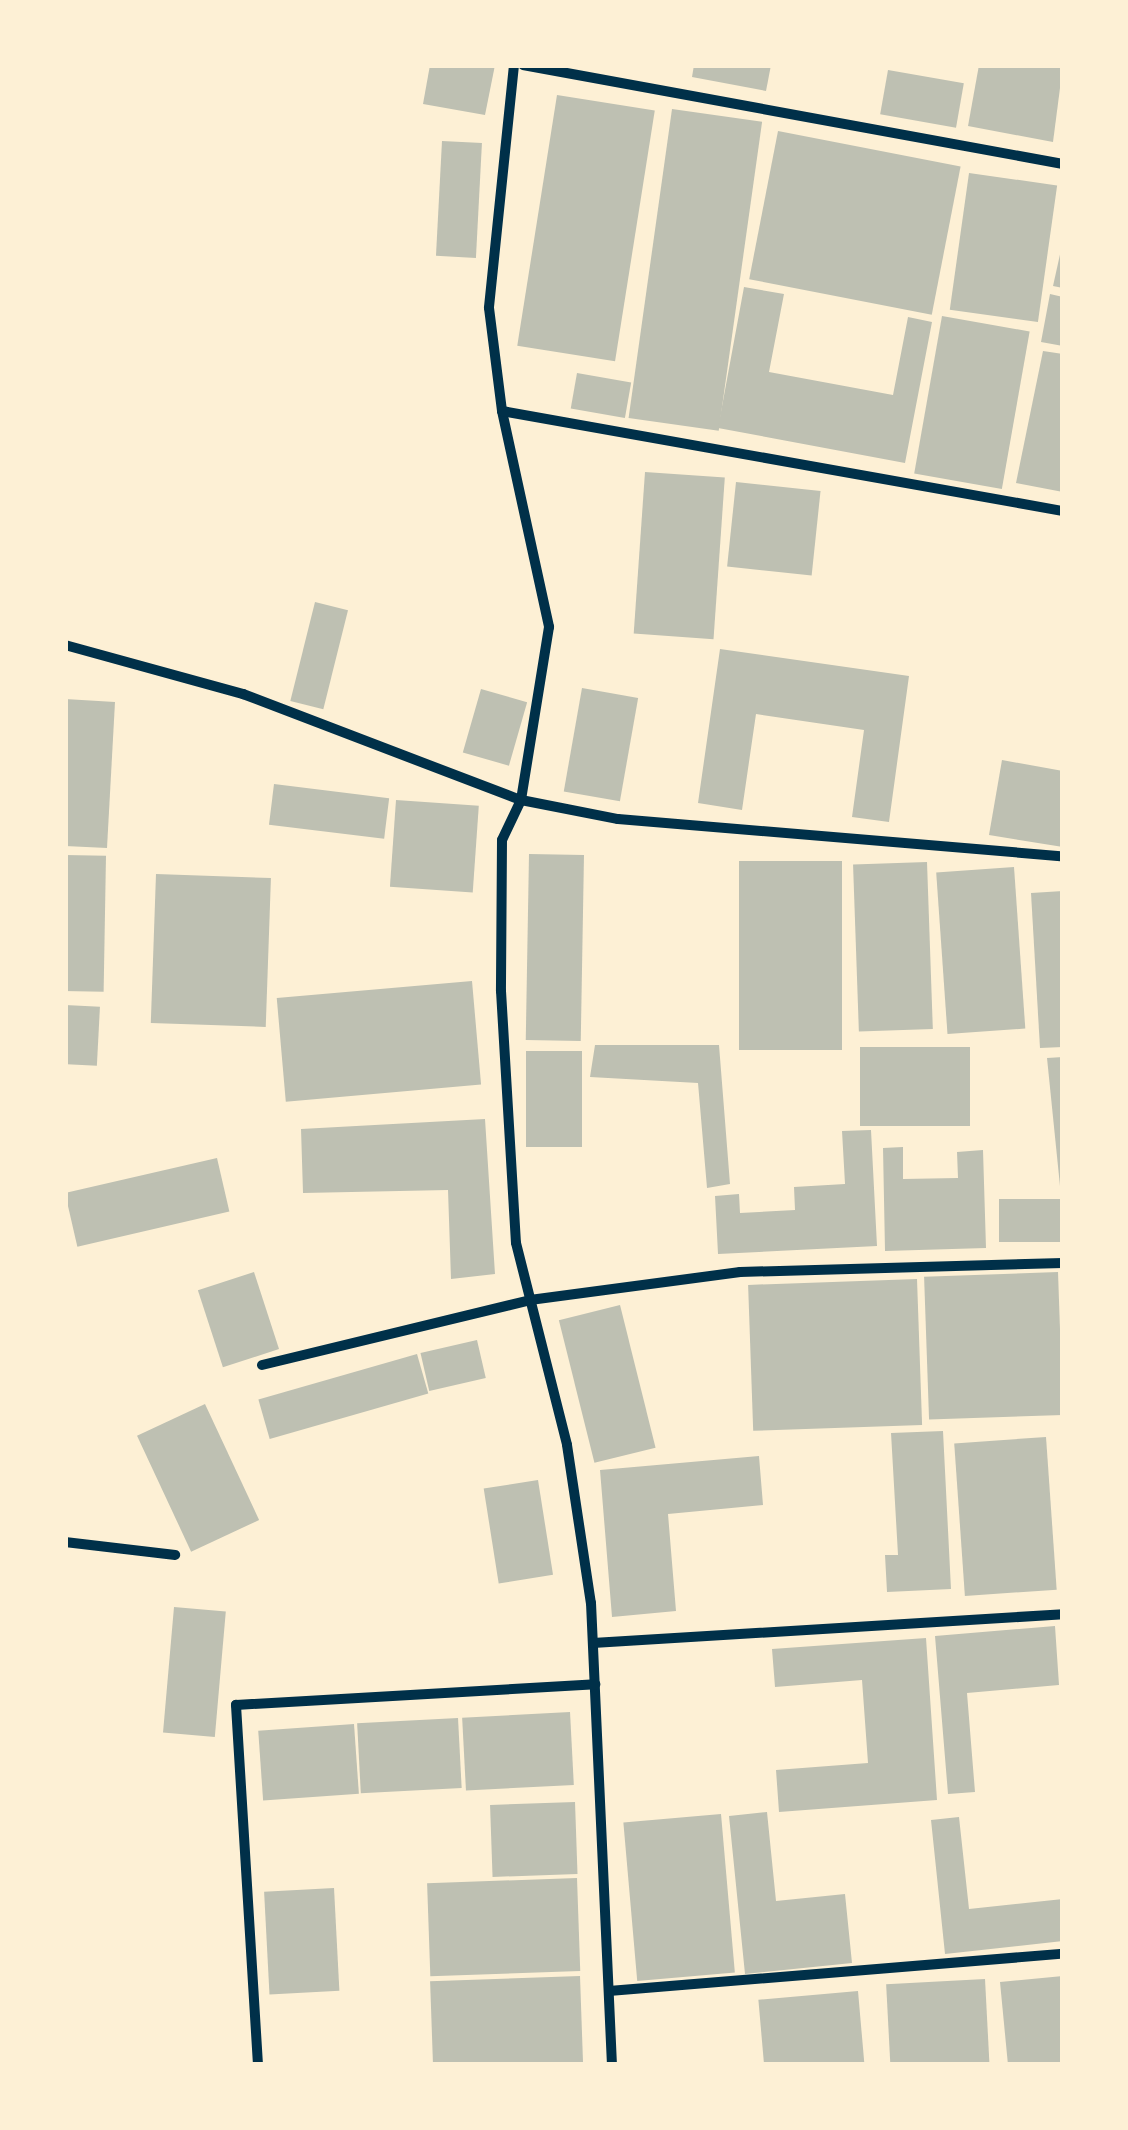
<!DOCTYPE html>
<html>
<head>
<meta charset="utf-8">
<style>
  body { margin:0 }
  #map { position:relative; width:1128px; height:2130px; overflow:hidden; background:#fdf0d5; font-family:"Varela Round",sans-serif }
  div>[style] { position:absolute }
  .building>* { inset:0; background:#bec0b2; transform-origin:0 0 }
  .minor>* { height:10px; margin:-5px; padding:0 5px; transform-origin:5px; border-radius:5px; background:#003049 }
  span { translate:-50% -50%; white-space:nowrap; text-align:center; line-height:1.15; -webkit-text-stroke:10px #fdf0d5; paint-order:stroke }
  .frame { position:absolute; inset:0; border:68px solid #fdf0d5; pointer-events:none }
</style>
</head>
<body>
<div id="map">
  <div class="building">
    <div style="clip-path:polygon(430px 65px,495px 65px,485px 115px,423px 104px)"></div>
    <div style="clip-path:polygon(694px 65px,771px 65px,766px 91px,692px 77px)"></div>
    <div style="clip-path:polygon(979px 65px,1063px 65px,1053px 142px,968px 126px)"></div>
    <div style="left:888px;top:70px;width:77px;height:45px;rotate:10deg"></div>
    <div style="left:557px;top:95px;width:99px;height:254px;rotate:9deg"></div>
    <div style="left:672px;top:109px;width:91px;height:312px;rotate:8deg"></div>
    <div style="left:778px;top:131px;width:186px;height:151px;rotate:11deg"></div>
    <div style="left:442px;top:141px;width:40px;height:115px;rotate:3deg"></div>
    <div style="left:969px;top:173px;width:89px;height:138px;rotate:8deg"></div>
    <div style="clip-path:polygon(1063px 241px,1063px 288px,1053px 286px)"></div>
    <div style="clip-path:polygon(744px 287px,784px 294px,769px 372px,893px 395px,908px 317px,932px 322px,905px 463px,718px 428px)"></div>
    <div style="clip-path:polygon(1050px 294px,1063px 297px,1063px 346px,1041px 342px)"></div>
    <div style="left:942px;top:316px;width:89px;height:160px;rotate:10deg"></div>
    <div style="clip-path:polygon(1043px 351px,1063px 354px,1063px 492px,1016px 483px)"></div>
    <div style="left:577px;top:373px;width:55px;height:36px;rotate:10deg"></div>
    <div style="left:645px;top:472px;width:80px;height:162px;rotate:4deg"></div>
    <div style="left:736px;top:482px;width:85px;height:85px;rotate:6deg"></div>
    <div style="left:315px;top:602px;width:34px;height:102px;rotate:14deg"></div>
    <div style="clip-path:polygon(720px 649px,909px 676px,889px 822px,852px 817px,864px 730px,756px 714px,742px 810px,698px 803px)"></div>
    <div style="left:582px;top:688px;width:57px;height:105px;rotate:10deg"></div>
    <div style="left:481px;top:689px;width:48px;height:66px;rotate:16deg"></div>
    <div style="clip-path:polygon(65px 699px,115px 702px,107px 848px,65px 846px)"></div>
    <div style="clip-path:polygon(1002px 760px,1063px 771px,1063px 847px,989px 835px)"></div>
    <div style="left:274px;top:784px;width:116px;height:41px;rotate:7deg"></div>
    <div style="left:396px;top:800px;width:83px;height:87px;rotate:4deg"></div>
    <div style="left:529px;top:854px;width:55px;height:186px;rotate:1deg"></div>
    <div style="left:65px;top:855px;width:41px;height:136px;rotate:1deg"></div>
    <div style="left:739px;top:861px;width:103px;height:189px"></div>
    <div style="left:927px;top:862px;width:167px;height:74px;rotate:88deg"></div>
    <div style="left:1014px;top:867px;width:162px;height:78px;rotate:86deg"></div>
    <div style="left:156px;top:874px;width:115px;height:149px;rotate:2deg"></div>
    <div style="clip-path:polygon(1063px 891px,1063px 1047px,1040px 1048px,1031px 893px)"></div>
    <div style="left:472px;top:981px;width:104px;height:196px;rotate:85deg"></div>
    <div style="left:65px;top:1005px;width:35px;height:59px;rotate:3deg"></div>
    <div style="clip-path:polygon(595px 1045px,719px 1045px,730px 1184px,707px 1188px,698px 1083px,590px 1077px)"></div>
    <div style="left:860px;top:1047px;width:110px;height:79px"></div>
    <div style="left:526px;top:1051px;width:56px;height:96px"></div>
    <div style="clip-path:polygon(1063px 1057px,1063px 1185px,1060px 1186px,1047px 1058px)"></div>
    <div style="clip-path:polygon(485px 1119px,495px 1274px,451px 1279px,448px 1190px,303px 1193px,301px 1129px)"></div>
    <div style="clip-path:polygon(871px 1130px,877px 1246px,718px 1254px,715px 1196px,739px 1194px,740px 1213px,795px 1210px,794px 1187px,845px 1184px,842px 1131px)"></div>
    <div style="clip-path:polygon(903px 1147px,903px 1179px,958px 1178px,957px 1152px,983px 1150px,986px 1248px,885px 1251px,883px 1148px)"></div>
    <div style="left:217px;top:1158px;width:55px;height:156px;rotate:77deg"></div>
    <div style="left:999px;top:1199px;width:61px;height:43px"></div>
    <div style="left:254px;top:1272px;width:81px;height:59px;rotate:72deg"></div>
    <div style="left:1058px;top:1272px;width:143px;height:134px;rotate:88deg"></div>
    <div style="left:917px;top:1279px;width:146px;height:169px;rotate:88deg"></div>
    <div style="left:620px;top:1305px;width:147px;height:63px;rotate:76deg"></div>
    <div style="left:477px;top:1340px;width:39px;height:58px;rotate:77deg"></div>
    <div style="left:417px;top:1354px;width:41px;height:165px;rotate:74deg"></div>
    <div style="left:205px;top:1404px;width:128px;height:75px;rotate:65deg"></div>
    <div style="clip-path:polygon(943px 1431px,951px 1589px,887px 1592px,885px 1555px,898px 1555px,891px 1433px)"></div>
    <div style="left:1046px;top:1437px;width:153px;height:92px;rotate:86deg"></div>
    <div style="clip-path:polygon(759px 1456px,763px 1505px,668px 1514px,676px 1611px,612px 1617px,600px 1470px)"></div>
    <div style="left:538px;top:1480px;width:96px;height:55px;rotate:81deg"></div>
    <div style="left:174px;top:1607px;width:52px;height:126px;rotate:5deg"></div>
    <div style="clip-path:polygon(1055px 1626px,1059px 1685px,967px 1693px,975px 1792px,948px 1794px,935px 1636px)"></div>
    <div style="clip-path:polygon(926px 1638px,937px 1800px,779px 1812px,776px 1770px,868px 1763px,862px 1680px,775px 1687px,772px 1649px)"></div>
    <div style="left:570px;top:1712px;width:73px;height:108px;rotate:87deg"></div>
    <div style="left:458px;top:1718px;width:70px;height:101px;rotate:87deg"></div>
    <div style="left:354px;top:1724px;width:70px;height:96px;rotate:86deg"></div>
    <div style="left:575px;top:1802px;width:72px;height:85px;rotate:88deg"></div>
    <div style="clip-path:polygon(767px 1812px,776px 1901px,845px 1894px,852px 1963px,745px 1974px,729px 1816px)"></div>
    <div style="left:721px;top:1814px;width:159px;height:98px;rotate:85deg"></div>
    <div style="clip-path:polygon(959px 1817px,969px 1909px,1063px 1899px,1063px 1941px,945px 1954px,931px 1820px)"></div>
    <div style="left:577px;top:1878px;width:93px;height:150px;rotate:88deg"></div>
    <div style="left:334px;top:1888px;width:103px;height:70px;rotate:87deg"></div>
    <div style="left:580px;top:1976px;width:89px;height:150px;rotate:88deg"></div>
    <div style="clip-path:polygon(1063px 1976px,1063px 2065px,1008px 2065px,1000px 1982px)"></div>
    <div style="left:985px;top:1979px;width:86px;height:99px;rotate:87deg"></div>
    <div style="left:858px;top:1991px;width:74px;height:100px;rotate:85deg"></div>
  </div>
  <div class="minor">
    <div style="left:514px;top:65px;width:244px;rotate:95.9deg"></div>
    <div style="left:489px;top:308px;width:104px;rotate:82.8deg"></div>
    <div style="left:502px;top:411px;width:221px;rotate:77.7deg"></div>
    <div style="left:549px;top:627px;width:175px;rotate:99.2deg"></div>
    <div style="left:521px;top:800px;width:44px;rotate:115.4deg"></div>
    <div style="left:502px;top:840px;width:151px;rotate:90.4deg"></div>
    <div style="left:501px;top:991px;width:252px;rotate:86.6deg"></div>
    <div style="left:516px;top:1243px;width:208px;rotate:75.8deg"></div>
    <div style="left:567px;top:1445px;width:160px;rotate:81.4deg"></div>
    <div style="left:591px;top:1603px;width:462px;rotate:87.4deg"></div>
    <div style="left:523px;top:65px;width:549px;rotate:10.39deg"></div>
    <div style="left:502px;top:411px;width:570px;rotate:10.11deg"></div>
    <div style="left:65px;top:645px;width:185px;rotate:15.4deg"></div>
    <div style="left:243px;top:694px;width:298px;rotate:20.9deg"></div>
    <div style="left:521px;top:800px;width:99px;rotate:11.1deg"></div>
    <div style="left:618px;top:819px;width:447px;rotate:4.8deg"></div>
    <div style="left:262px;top:1365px;width:276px;rotate:-13.6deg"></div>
    <div style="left:530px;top:1300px;width:212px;rotate:-7.6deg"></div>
    <div style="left:740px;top:1272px;width:323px;rotate:-1.6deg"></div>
    <div style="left:65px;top:1542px;width:111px;rotate:6.7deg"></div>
    <div style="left:593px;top:1643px;width:471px;rotate:-3.5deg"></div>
    <div style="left:609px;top:1991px;width:456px;rotate:-4.7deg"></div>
    <div style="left:258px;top:2065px;width:361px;rotate:-93.5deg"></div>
    <div style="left:236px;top:1705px;width:360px;rotate:-3.3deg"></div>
  </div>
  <div class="frame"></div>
</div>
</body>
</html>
